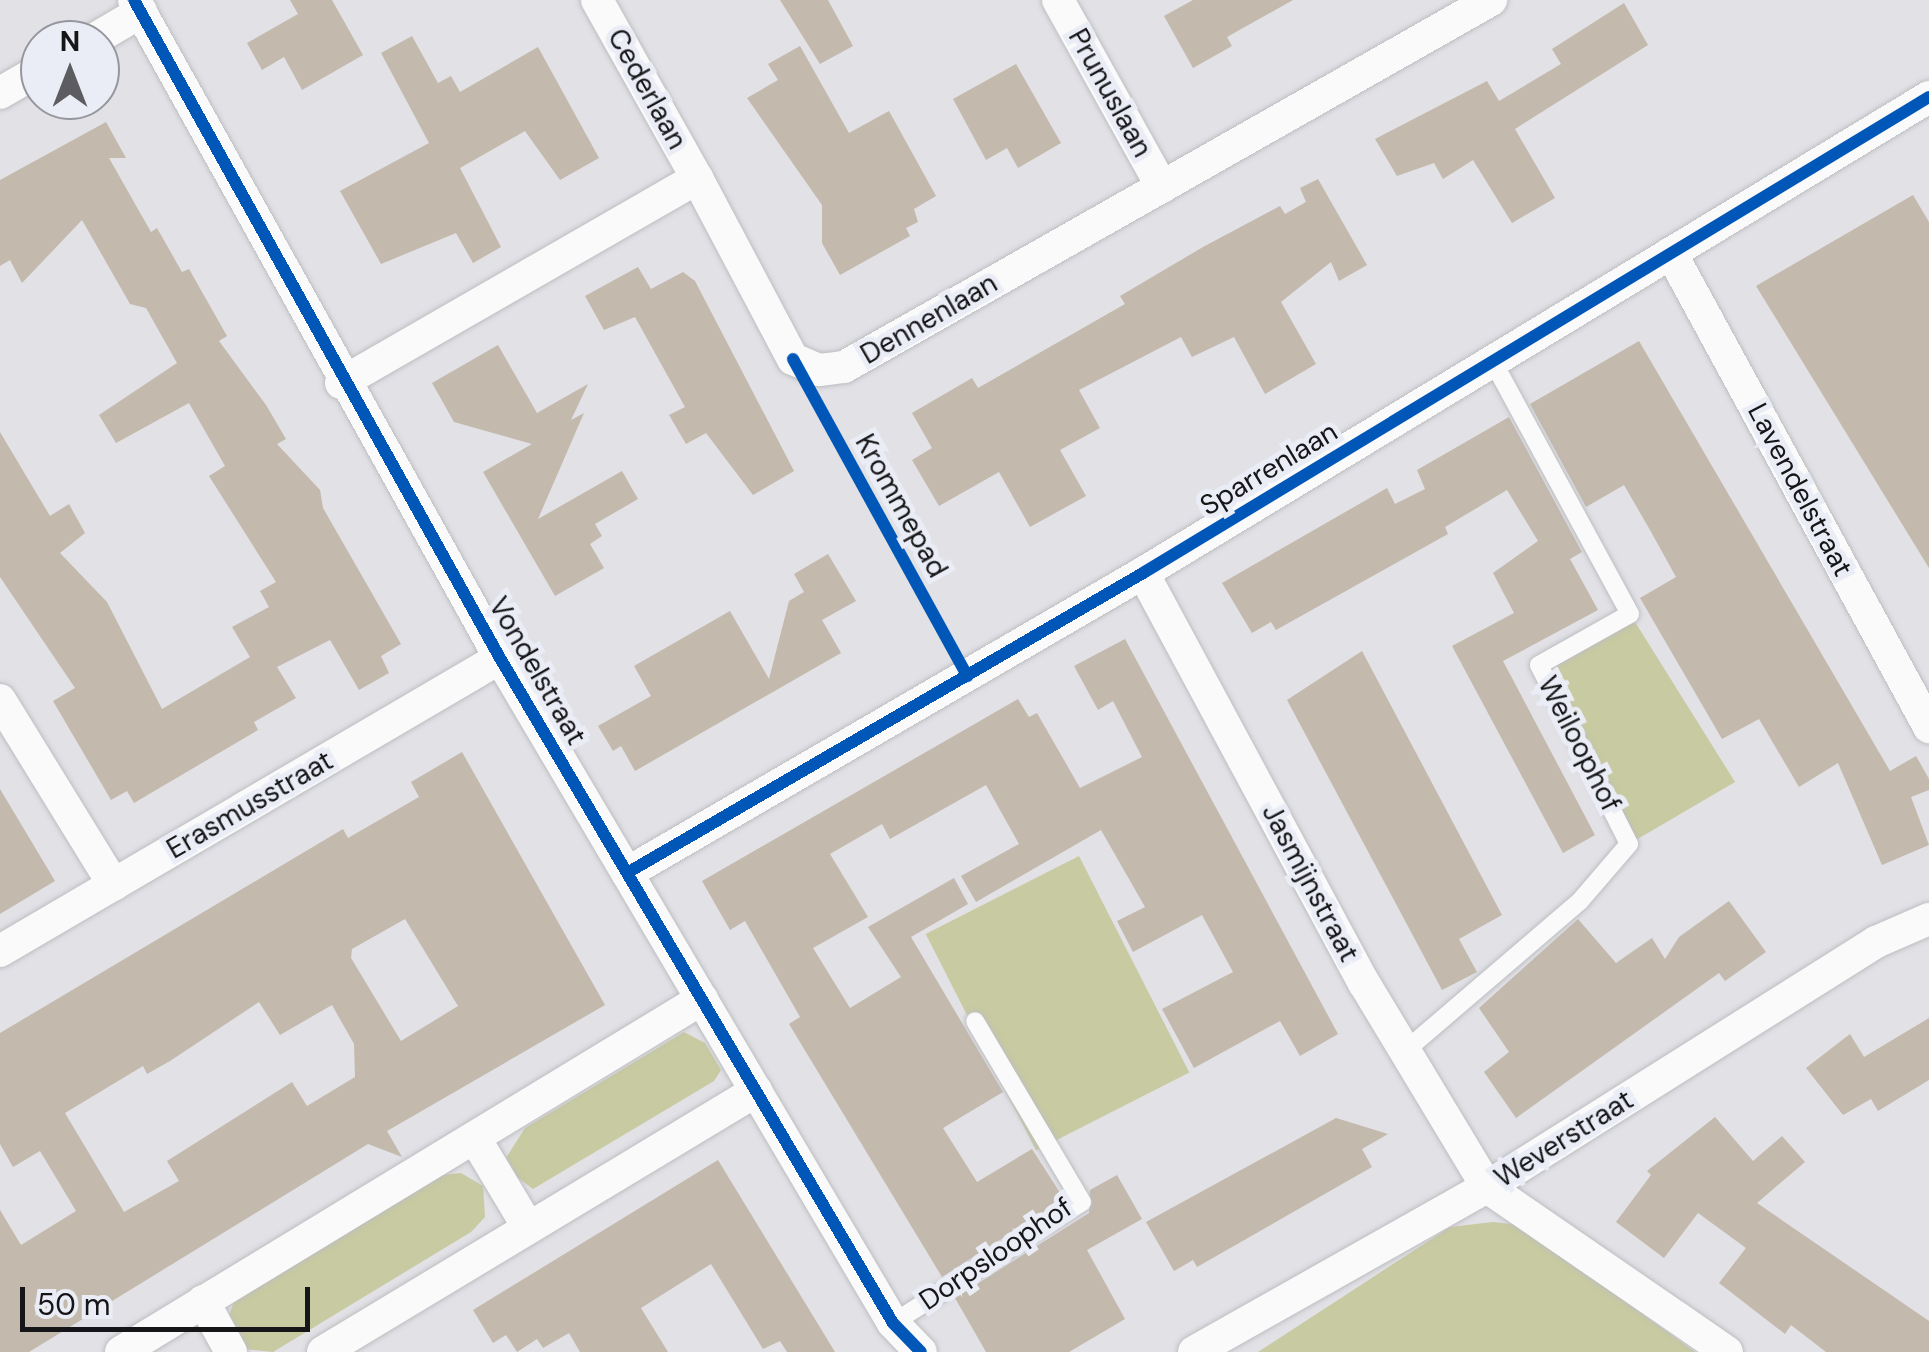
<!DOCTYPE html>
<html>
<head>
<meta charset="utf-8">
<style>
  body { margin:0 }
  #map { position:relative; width:1929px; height:1352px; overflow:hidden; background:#e1e1e6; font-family:"DM Sans",sans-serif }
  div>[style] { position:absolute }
  .green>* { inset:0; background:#c8caa1; transform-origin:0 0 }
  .building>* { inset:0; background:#c3b9ad }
  .roads { filter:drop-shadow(0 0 2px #bdbec1) drop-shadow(0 0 2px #bdbec1) }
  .service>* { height:18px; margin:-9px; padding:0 9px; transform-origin:9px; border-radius:9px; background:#fafafb }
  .minor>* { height:32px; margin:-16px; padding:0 16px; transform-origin:16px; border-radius:16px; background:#fafafb }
  .cycleway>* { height:12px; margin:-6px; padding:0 6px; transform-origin:6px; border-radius:6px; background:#0057b8 }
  span { translate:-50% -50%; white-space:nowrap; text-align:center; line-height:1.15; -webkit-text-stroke:10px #ebedf6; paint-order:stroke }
  .street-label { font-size:28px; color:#161619 }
  .north { position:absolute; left:20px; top:20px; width:100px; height:100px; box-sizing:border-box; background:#ebedf6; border:2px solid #96979e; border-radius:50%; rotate:0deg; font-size:28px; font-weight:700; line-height:40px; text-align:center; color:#161619 }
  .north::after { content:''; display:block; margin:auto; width:35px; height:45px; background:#5d5d61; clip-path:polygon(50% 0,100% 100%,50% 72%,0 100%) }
  .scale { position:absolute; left:20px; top:1287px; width:290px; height:45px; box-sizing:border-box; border:5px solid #161619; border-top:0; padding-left:12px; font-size:30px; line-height:35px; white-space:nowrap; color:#161619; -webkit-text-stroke:8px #ebedf6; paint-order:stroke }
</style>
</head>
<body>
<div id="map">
  <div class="green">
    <div style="clip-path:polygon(1630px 614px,1735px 782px,1629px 844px,1539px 665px)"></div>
    <div style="left:1079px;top:856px;width:243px;height:172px;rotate:63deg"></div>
    <div style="clip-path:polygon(684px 1032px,705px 1043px,721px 1070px,714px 1081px,533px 1189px,518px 1178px,506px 1158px,525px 1128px)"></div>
    <div style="clip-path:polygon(461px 1173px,483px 1186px,485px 1217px,471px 1232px,273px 1352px,244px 1349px,229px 1316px,234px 1301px,441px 1175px)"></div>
    <div style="clip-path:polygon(1493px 1222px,1520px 1225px,1695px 1352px,1258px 1352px,1450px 1227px)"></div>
  </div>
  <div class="building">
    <div style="clip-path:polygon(290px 0,332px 0,363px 55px,302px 90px,284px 57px,262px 70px,247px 43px,298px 14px)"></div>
    <div style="clip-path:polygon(780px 0,828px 0,853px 46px,820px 64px)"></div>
    <div style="clip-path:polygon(1193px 0,1293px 0,1227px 37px,1232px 46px,1193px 68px,1164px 16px)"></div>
    <div style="clip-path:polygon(1624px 3px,1648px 45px,1515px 129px,1555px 198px,1512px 223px,1473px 160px,1443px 179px,1434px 163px,1397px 176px,1375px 139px,1487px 81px,1499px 101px,1561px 64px,1552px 49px)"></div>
    <div style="clip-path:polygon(412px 36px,438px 83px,451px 76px,460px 92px,538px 47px,599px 158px,560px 180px,525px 131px,460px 168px,501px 247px,473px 263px,456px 233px,381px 264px,340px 191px,429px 143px,381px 53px)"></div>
    <div style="clip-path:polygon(800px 46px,849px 133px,889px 111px,936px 196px,914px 209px,918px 222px,906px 228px,910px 236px,840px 275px,822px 243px,822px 205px,747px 98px,778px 80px,768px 64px)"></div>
    <div style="clip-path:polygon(1016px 64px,1061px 143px,1018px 168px,1007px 148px,986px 160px,953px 99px)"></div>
    <div style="clip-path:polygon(106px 122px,126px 158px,109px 158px,151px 232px,157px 228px,182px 272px,189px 269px,227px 336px,219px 341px,266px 405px,286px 439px,277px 444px,320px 490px,323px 508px,401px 644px,381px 656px,389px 673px,359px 690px,330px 640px,277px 667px,296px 698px,254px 722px,258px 730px,134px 803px,127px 791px,111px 800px,53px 701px,75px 688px,0 577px,0 432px,50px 516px,69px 504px,85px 533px,60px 553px,107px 602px,162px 709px,250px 657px,232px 627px,269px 607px,260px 591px,276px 582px,209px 476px,225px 466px,189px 403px,116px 443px,99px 415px,177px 363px,146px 308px,130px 304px,82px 220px,22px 283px,10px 260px,0 266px,0 180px)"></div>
    <div style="clip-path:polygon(1318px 179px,1367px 265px,1339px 281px,1331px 262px,1281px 302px,1316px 364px,1265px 394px,1234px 337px,1192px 357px,1181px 337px,1079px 390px,1100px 428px,1060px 450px,1086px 496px,1030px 527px,999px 472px,939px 506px,912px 460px,932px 448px,912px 413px,972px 378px,978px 388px,1125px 304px,1120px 296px,1203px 247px,1280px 206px,1285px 214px,1306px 202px,1300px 188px)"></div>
    <div style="clip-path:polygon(1913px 195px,1929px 222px,1929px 568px,1756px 286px)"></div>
    <div style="clip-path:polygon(638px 267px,651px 289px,683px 272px,695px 281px,794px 471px,753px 495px,706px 433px,686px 444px,669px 415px,685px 407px,635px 317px,604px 330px,585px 296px)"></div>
    <div style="clip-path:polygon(1639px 341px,1890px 771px,1916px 756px,1929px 779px,1929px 790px,1911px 797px,1929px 845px,1882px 865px,1838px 763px,1799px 787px,1759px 719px,1722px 739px,1640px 598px,1676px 577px,1650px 530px,1624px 485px,1586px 507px,1530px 404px)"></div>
    <div style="clip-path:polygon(498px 345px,537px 413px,588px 384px,571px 420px,584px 413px,538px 519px,622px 471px,638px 499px,595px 524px,602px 536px,590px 544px,604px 568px,555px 596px,483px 472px,532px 444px,454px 422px,432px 383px)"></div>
    <div style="clip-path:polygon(1509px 417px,1582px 552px,1570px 559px,1598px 610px,1503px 661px,1595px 835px,1563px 853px,1452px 646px,1514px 613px,1493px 573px,1538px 541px,1507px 490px,1445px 527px,1448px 534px,1276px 630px,1271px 622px,1252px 633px,1222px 583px,1387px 488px,1395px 504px,1425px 489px,1417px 470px)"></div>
    <div style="clip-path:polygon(828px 554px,856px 601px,822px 620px,841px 653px,635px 771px,621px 746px,613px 751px,598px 726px,651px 696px,634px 666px,730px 611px,769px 679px,789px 601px,804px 592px,794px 574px)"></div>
    <div style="clip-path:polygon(1125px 639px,1338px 1034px,1300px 1056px,1280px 1021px,1194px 1068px,1162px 1009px,1233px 972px,1202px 915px,1133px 952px,1117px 921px,1145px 907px,1101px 830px,976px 902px,961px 876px,1019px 844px,986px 785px,890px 839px,882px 824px,830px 854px,868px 917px,813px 948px,850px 1008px,901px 977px,868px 927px,954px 878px,968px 904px,911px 937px,1003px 1092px,943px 1128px,977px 1182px,1032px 1149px,1064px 1199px,942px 1277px,789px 1024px,800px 1017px,745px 921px,730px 930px,702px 881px,1018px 699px,1029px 717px,1037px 713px,1080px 788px,1142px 757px,1113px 701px,1098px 710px,1074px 666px)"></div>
    <div style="clip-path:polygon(1362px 651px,1502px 915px,1459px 939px,1477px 972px,1442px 990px,1287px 700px)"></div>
    <div style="clip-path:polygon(evenodd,462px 752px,605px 1005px,387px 1131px,402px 1157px,368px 1144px,29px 1352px,0 1352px,0 1210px,21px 1245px,76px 1211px,40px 1151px,13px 1167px,0 1144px,0 1033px,343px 829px,348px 838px,419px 797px,411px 782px,462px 752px,405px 919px,458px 1006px,401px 1041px,351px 958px,352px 949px,405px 919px,462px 752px,259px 1002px,280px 1035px,332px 1005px,354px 1044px,355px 1077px,307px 1106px,292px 1082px,167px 1161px,179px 1181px,124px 1212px,65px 1113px,143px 1066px,147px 1074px,170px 1061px,259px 1002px)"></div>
    <div style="clip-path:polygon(0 789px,55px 881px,0 914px)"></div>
    <div style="clip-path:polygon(1729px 901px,1766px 952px,1725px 981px,1719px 973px,1516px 1118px,1484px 1072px,1509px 1052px,1479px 1008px,1578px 919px,1616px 963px,1652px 938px,1665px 959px,1679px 937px)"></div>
    <div style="clip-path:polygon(1929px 1018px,1929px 1080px,1878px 1111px,1871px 1099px,1843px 1115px,1806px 1068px,1850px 1034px,1864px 1057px)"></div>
    <div style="clip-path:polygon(1715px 1117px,1753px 1161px,1782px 1136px,1805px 1162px,1757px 1203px,1929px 1321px,1929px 1352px,1826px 1352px,1791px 1325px,1785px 1334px,1719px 1283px,1746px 1248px,1698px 1213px,1664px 1258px,1616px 1222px,1651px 1175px,1647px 1171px)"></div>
    <div style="clip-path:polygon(1336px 1118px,1388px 1134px,1362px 1149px,1372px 1167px,1197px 1267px,1193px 1260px,1174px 1271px,1146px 1222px)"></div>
    <div style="clip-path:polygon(718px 1160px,835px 1352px,787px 1352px,780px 1341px,763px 1349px,711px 1264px,641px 1308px,668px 1352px,580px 1352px,569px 1333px,543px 1348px,537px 1339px,517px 1352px,506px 1335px,493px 1343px,473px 1310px)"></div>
    <div style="clip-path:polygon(1117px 1175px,1142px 1219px,1087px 1250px,1125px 1319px,1069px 1352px,986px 1352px,955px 1298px,1089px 1213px,1090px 1190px)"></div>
  </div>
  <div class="roads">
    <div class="service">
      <div style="left:1405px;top:1051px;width:230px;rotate:-40.6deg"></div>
      <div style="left:1580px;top:901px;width:75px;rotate:-49.3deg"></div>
      <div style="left:1629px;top:844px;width:200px;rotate:-116.7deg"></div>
      <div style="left:1539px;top:665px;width:104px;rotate:-29.3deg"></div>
      <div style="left:1630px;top:614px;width:285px;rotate:-118.5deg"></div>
      <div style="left:893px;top:1323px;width:224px;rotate:-32.6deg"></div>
      <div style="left:1082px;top:1202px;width:210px;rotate:-120.6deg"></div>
    </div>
    <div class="minor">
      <div style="left:134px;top:0;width:753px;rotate:60.92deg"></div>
      <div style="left:500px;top:658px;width:772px;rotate:59.42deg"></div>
      <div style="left:893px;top:1323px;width:40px;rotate:46deg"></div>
      <div style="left:597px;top:0;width:204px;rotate:60.7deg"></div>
      <div style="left:1058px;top:0;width:214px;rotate:60.9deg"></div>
      <div style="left:93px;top:40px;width:56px;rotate:-30.3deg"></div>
      <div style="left:0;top:93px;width:46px;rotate:-29.9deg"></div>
      <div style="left:1671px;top:253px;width:540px;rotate:61.44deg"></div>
      <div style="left:341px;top:383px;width:411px;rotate:-29.9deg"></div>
      <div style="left:697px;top:178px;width:205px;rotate:62.1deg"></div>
      <div style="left:793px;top:359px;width:28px;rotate:23deg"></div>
      <div style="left:819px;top:370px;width:25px;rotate:-7deg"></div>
      <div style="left:844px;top:367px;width:744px;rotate:-29.56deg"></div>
      <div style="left:1143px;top:573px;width:466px;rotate:61.7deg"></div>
      <div style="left:1364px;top:983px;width:238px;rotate:58.9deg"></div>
      <div style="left:1487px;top:1187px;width:291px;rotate:34.5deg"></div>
      <div style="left:0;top:700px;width:217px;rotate:58.4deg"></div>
      <div style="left:627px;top:873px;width:597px;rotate:-30.17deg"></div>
      <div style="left:1143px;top:573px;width:919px;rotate:-31.2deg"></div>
      <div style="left:0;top:951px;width:580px;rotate:-30.37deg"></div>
      <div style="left:476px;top:1140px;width:101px;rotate:59.1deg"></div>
      <div style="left:203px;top:1301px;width:58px;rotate:61.2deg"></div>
      <div style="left:121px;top:1352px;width:680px;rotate:-31.28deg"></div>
      <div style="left:323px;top:1352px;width:506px;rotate:-31.08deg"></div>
      <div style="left:1194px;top:1352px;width:336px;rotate:-29.4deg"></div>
      <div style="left:1487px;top:1187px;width:460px;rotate:-32.2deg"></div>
      <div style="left:1876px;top:942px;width:58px;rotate:-23.5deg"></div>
    </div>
  </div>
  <div class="cycleway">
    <div style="left:134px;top:0;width:753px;rotate:60.92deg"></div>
    <div style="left:500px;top:658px;width:772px;rotate:59.42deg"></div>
    <div style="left:893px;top:1323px;width:40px;rotate:46deg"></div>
    <div style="left:793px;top:359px;width:362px;rotate:61.2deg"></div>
    <div style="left:627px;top:873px;width:597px;rotate:-30.17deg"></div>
    <div style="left:1143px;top:573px;width:919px;rotate:-31.2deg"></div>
  </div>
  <div class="street-label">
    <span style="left:647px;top:89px;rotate:61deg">Cederlaan</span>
    <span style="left:1110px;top:93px;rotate:61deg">Prunuslaan</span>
    <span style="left:929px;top:319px;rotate:-30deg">Dennenlaan</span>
    <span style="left:1269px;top:469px;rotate:-31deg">Sparrenlaan</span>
    <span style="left:1800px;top:490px;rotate:62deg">Lavendelstraat</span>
    <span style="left:901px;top:506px;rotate:61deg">Krommepad</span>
    <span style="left:537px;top:671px;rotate:60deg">Vondelstraat</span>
    <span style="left:1579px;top:744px;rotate:63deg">Weiloophof</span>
    <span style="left:250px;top:805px;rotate:-30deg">Erasmusstraat</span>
    <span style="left:1310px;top:883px;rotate:62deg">Jasmijnstraat</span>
    <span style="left:1564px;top:1139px;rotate:-32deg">Weverstraat</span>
    <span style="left:996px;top:1254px;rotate:-34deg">Dorpsloophof</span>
  </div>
  <div class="north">N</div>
  <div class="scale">50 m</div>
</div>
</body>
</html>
